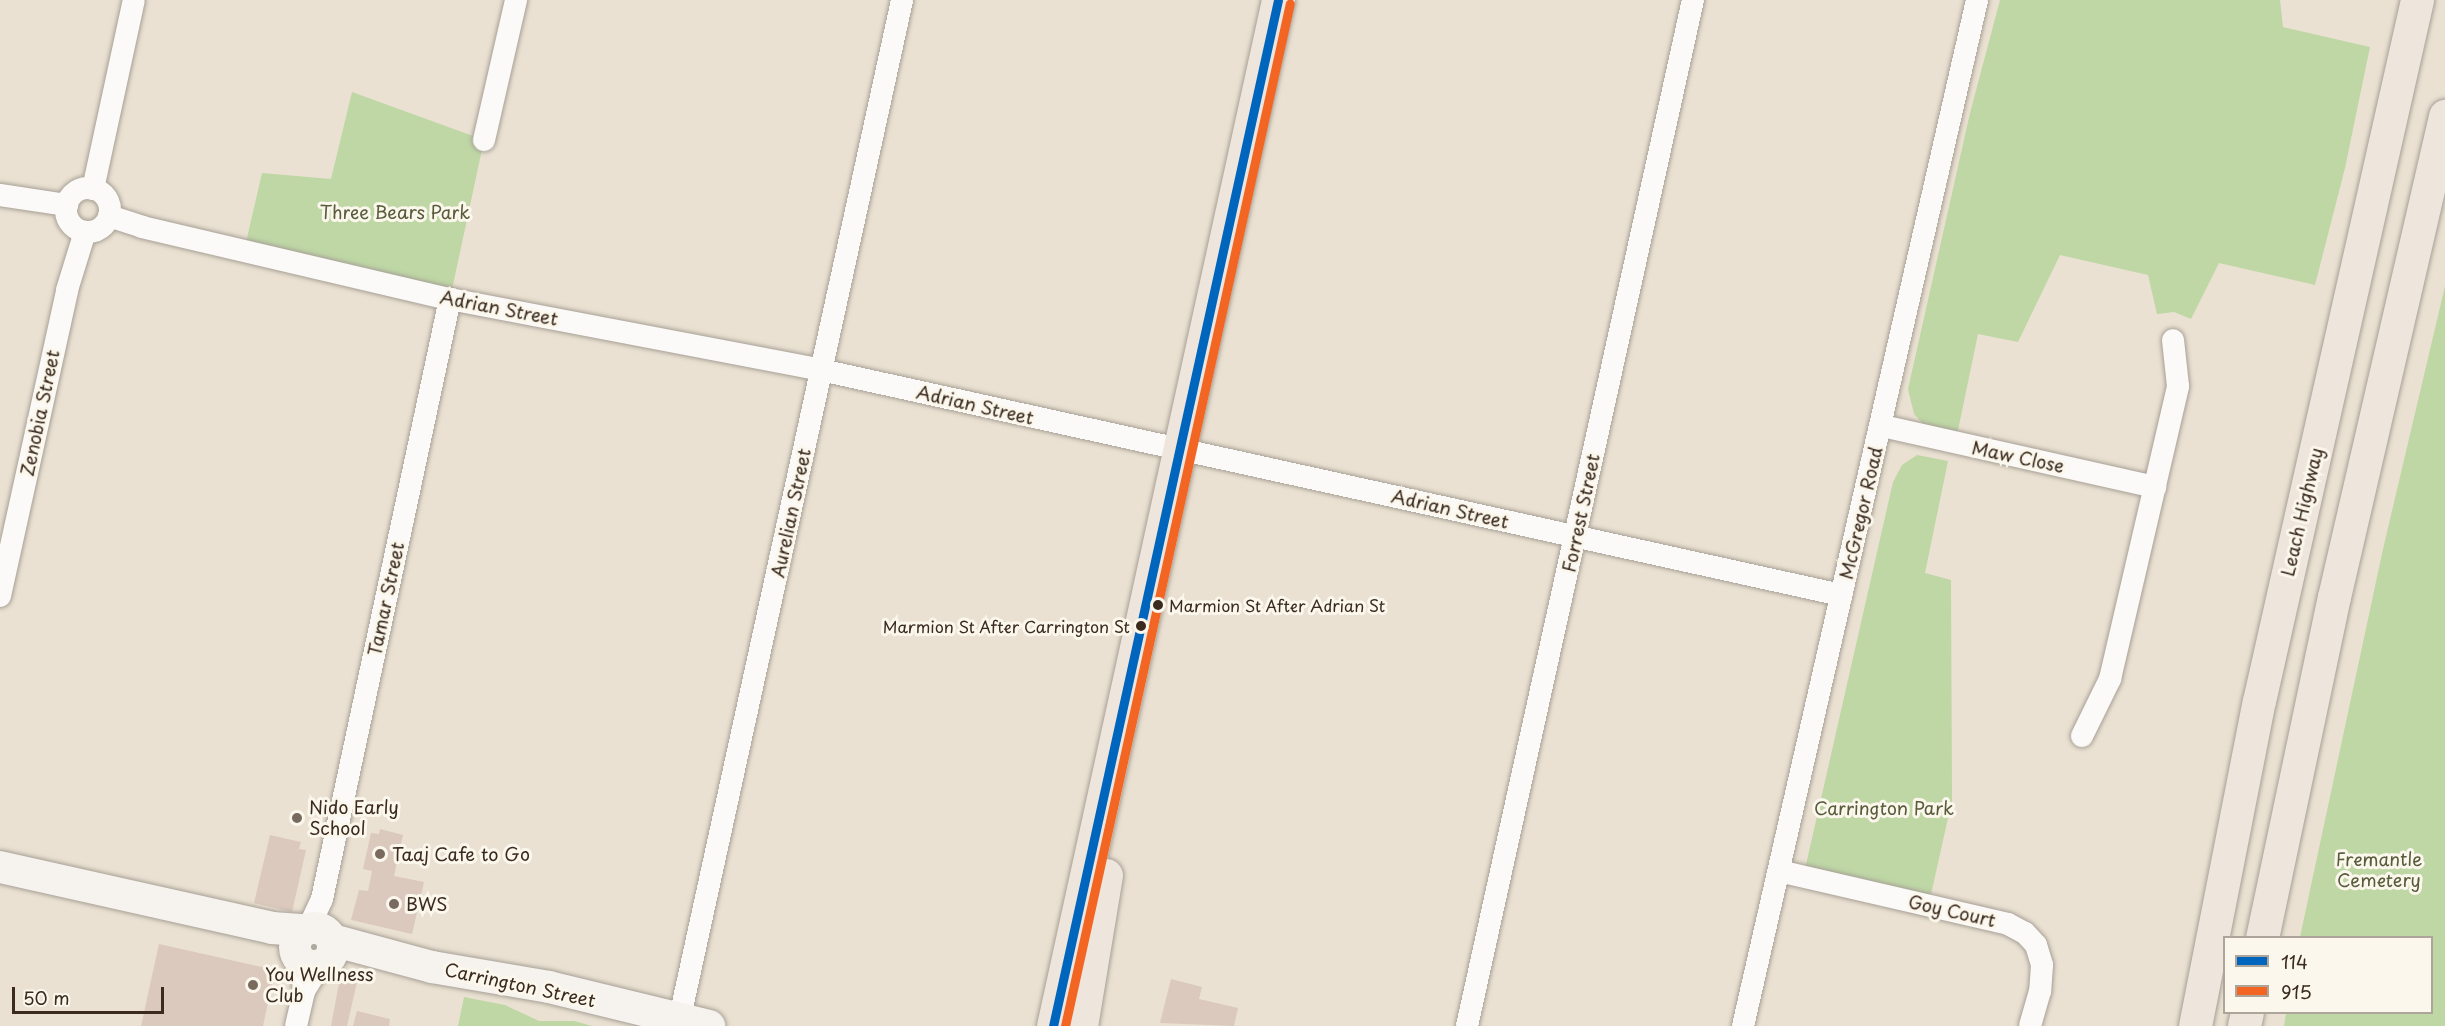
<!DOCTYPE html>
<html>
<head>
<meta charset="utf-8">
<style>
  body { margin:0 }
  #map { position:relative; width:2445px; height:1026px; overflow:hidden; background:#eae1d2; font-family:"Playpen Sans",sans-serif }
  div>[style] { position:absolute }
  .green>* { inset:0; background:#bed7a5 }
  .building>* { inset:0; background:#dac9bc }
  .roads { filter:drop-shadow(0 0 2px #a7a096) drop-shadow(0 0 2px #a7a096) }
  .street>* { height:22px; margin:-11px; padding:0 11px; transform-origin:11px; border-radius:11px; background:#fcfaf8 }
  .street>.ring { margin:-11px; padding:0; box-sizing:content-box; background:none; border:22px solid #fcfaf8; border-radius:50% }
  .secondary>* { height:32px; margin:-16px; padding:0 16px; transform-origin:16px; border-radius:16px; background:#f6f2ee }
  .secondary>.ring { margin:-16px; padding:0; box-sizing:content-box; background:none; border:32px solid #f6f2ee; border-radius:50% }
  .primary>* { height:33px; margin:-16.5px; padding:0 16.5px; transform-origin:16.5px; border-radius:16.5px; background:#eee5dd }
  .highway>* { height:33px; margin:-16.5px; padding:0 16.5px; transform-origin:16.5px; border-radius:16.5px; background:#eee5dd }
  .bus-1>* { height:9px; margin:-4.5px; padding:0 4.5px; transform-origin:4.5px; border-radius:4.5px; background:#0065bd }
  .bus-2>* { height:9px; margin:-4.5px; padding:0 4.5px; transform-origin:4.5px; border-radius:4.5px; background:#f26522 }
  .dots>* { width:16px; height:16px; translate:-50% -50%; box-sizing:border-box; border:3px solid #fbf7ec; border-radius:50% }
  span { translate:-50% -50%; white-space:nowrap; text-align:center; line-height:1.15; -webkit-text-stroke:6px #fbf7ec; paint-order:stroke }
  .bus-label { font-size:16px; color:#3b2a1e }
  .left { translate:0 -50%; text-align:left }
  .right { translate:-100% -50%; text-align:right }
  .park-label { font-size:18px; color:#585c3b }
  .street-label { font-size:18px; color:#3b2a1e }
  .poi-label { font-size:18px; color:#3b2a1e }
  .legend { position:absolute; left:2223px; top:936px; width:210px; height:78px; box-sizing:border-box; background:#fbf7ec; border:2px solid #aea59a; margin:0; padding:8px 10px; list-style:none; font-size:18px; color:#3b2a1e }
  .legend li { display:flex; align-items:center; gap:12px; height:30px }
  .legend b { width:30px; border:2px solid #aea59a }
  .scale { position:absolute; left:12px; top:987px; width:152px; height:27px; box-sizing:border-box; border:3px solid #3b2a1e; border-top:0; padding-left:8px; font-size:18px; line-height:21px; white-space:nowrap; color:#3b2a1e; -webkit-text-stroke:4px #fbf7ec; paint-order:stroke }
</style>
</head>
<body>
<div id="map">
  <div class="green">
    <div style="clip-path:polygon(2000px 0,2280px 0,2283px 27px,2370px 47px,2345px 168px,2315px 285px,2219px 263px,2191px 319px,2174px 312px,2157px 314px,2148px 275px,2060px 255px,2018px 342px,1978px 334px,1957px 435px,1927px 428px,1914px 414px,1908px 389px,1970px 113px)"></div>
    <div style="clip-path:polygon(352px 92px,484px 140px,450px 299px,244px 251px,262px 173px,331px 179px)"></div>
    <div style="clip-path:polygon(2445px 286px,2445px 1026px,2284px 1026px,2286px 1013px,2432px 1012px,2432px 938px,2300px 937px,2383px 549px)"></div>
    <div style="clip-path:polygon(1917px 455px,1948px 461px,1925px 573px,1951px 580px,1952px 800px,1930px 899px,1805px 869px,1893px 482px,1902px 465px)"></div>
    <div style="clip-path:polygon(464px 997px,505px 1005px,539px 1021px,574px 1021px,592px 1026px,458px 1026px)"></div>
  </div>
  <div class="building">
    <div style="clip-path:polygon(380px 829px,403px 835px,394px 876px,424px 882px,412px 934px,351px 920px,359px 890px,368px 891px,372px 871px,363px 869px,371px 833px,379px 834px)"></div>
    <div style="clip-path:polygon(270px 835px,301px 842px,299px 849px,306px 850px,292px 912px,254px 903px)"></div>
    <div style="clip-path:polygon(159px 944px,275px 970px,263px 1026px,141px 1026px)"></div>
    <div style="clip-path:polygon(340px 978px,357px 982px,347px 1026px,331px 1026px)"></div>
    <div style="clip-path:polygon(1171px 979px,1202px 987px,1199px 999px,1238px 1008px,1234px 1026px,1160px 1023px)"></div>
    <div style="clip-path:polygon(357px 1011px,390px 1019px,389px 1026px,353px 1026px)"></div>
  </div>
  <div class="roads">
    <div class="street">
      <div style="left:484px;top:140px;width:144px;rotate:-77.1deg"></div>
      <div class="ring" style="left:66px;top:188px;width:22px;height:22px"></div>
      <div style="left:93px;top:189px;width:193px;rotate:-77.8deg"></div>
      <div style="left:0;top:195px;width:68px;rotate:8.5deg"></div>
      <div style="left:109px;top:216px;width:35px;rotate:18deg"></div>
      <div style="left:142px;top:227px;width:316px;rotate:13.2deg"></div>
      <div style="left:450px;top:299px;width:378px;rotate:10.8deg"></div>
      <div style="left:821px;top:370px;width:1045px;rotate:12.44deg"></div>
      <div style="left:1882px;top:426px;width:280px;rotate:12.6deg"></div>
      <div style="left:0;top:596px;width:313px;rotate:-77.6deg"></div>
      <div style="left:67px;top:290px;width:61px;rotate:-72.8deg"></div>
      <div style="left:2082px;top:736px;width:64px;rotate:-63.8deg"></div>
      <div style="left:2110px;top:679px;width:301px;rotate:-76.9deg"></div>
      <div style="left:2178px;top:386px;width:46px;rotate:-96.2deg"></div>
      <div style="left:1779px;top:871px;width:235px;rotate:13deg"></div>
      <div style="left:2008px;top:924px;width:19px;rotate:28deg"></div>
      <div style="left:2025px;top:933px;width:16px;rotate:47deg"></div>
      <div style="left:2036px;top:945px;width:21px;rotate:73deg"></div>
      <div style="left:2042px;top:965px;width:26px;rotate:94deg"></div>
      <div style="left:2040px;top:991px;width:36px;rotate:106deg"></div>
      <div style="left:308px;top:929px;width:33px;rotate:-65deg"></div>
      <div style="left:322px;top:899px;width:614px;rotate:-77.96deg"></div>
      <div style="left:301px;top:961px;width:30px;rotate:84deg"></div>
      <div style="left:296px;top:1026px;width:36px;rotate:-77deg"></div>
      <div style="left:304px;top:991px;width:31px;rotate:-58deg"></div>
      <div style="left:678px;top:1026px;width:1050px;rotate:-77.68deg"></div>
      <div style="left:1467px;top:1026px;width:1051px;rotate:-77.58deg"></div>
      <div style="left:1743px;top:1026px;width:1052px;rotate:-77.15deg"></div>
    </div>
    <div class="secondary">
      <div style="left:0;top:867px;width:279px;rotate:12.6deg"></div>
      <div style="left:272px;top:928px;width:32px;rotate:4deg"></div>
      <div class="ring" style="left:295px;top:928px;width:6px;height:6px"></div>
      <div style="left:332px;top:940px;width:104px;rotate:15.1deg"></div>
      <div style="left:432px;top:967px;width:119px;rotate:9.7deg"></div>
      <div style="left:549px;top:987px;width:165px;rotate:13.7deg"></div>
    </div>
    <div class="primary">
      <div style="left:1053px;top:1026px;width:1050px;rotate:-77.63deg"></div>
      <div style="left:1081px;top:1026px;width:153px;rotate:-80.6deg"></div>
    </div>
    <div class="highway">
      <div style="left:2262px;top:938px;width:349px;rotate:-78.1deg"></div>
      <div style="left:2334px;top:597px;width:494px;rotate:-77deg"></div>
      <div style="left:2195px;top:1026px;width:331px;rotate:-78.9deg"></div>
      <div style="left:2259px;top:701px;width:719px;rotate:-77.3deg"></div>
      <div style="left:2244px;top:1026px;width:14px;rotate:-78deg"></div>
    </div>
  </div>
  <div class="bus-1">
    <div style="left:1053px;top:1026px;width:1050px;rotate:-77.63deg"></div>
  </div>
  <div class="bus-2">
    <div style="left:1065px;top:1026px;width:1047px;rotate:-77.6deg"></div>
  </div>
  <div class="dots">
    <div style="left:1158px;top:605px;background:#3b2a1e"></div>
    <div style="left:1141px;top:626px;background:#3b2a1e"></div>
    <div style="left:297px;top:818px;background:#786a5d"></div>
    <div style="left:380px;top:854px;background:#786a5d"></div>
    <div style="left:394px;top:904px;background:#786a5d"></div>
    <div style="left:253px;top:985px;background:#786a5d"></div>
  </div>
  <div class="bus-label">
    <span class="left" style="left:1169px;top:605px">Marmion St After Adrian St</span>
    <span class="right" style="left:1130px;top:626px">Marmion St After Carrington St</span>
  </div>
  <div class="park-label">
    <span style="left:395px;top:212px">Three Bears Park</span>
    <span style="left:1884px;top:808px">Carrington Park</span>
    <span style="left:2379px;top:870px">Fremantle<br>Cemetery</span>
  </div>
  <div class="street-label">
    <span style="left:499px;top:308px;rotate:11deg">Adrian Street</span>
    <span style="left:975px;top:405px;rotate:13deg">Adrian Street</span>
    <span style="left:40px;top:413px;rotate:-78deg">Zenobia Street</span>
    <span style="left:2018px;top:457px;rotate:12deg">Maw Close</span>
    <span style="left:1450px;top:509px;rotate:13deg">Adrian Street</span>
    <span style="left:2302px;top:512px;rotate:-77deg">Leach Highway</span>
    <span style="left:791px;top:513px;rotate:-78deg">Aurelian Street</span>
    <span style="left:1581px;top:513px;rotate:-78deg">Forrest Street</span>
    <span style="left:1861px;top:513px;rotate:-77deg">McGregor Road</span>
    <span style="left:386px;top:599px;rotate:-78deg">Tamar Street</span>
    <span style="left:1952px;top:911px;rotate:13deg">Goy Court</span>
    <span style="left:520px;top:985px;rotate:12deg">Carrington Street</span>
  </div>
  <div class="poi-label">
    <span class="left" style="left:309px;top:818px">Nido Early<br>School</span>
    <span class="left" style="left:392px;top:854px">Taaj Cafe to Go</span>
    <span class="left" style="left:406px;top:904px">BWS</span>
    <span class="left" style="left:265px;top:985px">You Wellness<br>Club</span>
  </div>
  <ul class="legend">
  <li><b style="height:8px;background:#0065bd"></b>114</li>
  <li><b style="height:8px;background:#f26522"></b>915</li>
  </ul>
  <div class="scale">50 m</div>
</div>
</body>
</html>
